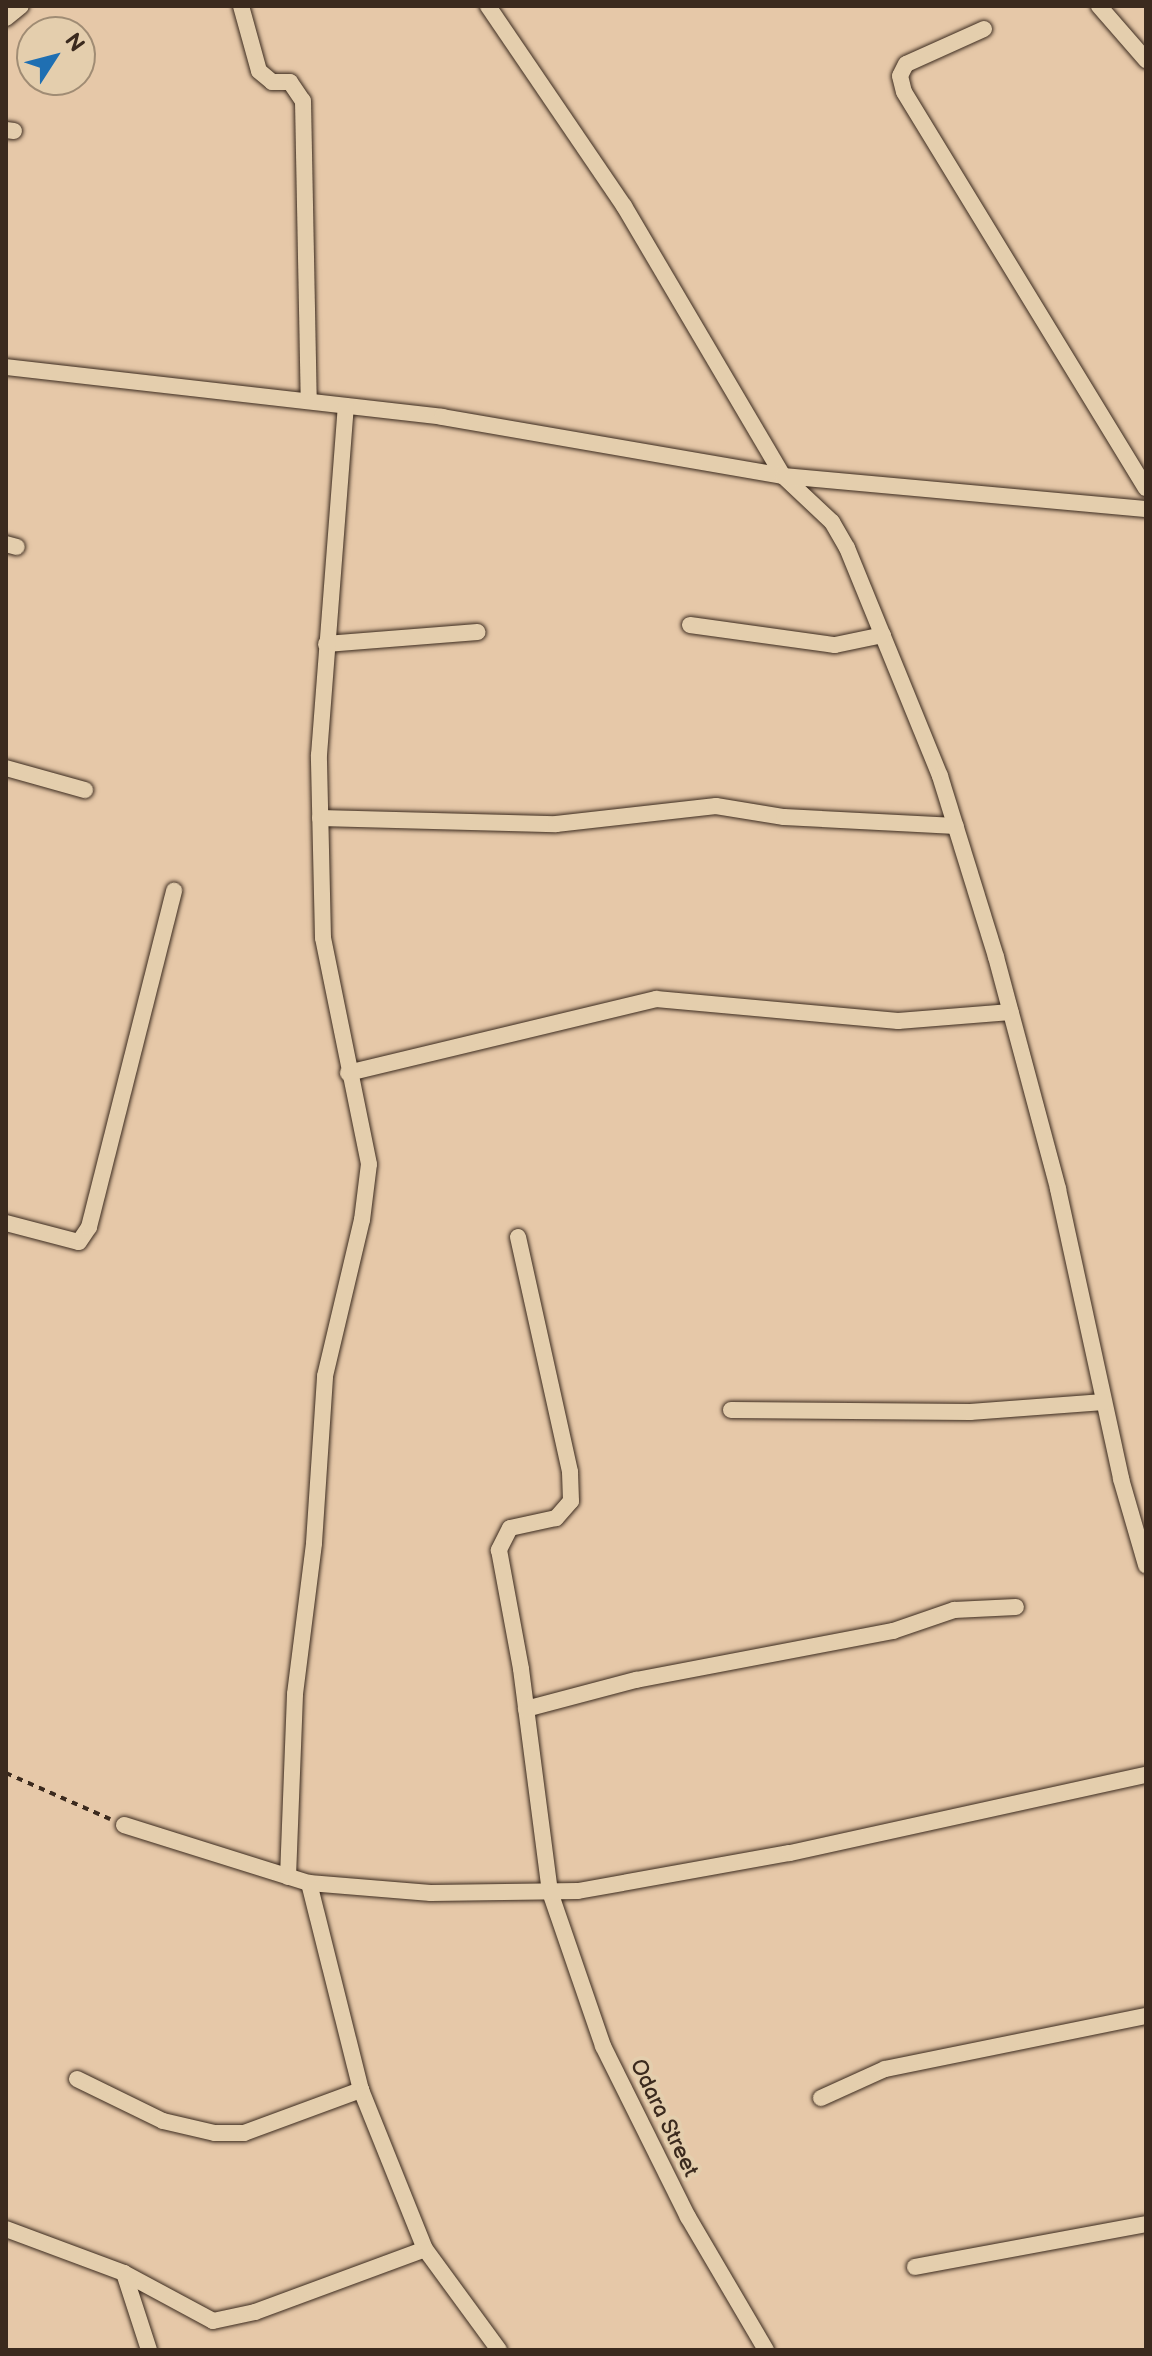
<!DOCTYPE html>
<html>
<head>
<meta charset="utf-8">
<style>
  body { margin:0 }
  #map { position:relative; width:1152px; height:2356px; overflow:hidden; background:#e6c8a8; font-family:"Balsamiq Sans",sans-serif }
  div>[style] { position:absolute }
  .path>* { height:4px; margin-top:-2px; transform-origin:0; background:repeating-linear-gradient(90deg,#3b2a1e 0 6px,transparent 0 12px) }
  .roads { filter:drop-shadow(0 0 2px #3b2a1e) drop-shadow(0 0 2px #3b2a1e) }
  .minor>* { height:16px; margin:-8px; padding:0 8px; transform-origin:8px; border-radius:8px; background:#e4cead }
  span { translate:-50% -50%; white-space:nowrap; text-align:center; line-height:1.15; -webkit-text-stroke:8px #e4cead; paint-order:stroke }
  .street-label { font-size:22px; color:#3b2a1e }
  .frame { position:absolute; inset:0; border:8px solid #3b2a1e; pointer-events:none }
  .north { position:absolute; left:16px; top:16px; width:80px; height:80px; box-sizing:border-box; background:#e4cead; border:2px solid #a08c74; border-radius:50%; rotate:54deg; font-size:22px; font-weight:700; line-height:32px; text-align:center; color:#3b2a1e }
  .north::after { content:''; display:block; margin:auto; width:28px; height:36px; background:#1f6fb2; clip-path:polygon(50% 0,100% 100%,50% 72%,0 100%) }
</style>
</head>
<body>
<div id="map">
  <div class="path">
    <div style="left:6px;top:1773px;width:114px;rotate:23.9deg"></div>
  </div>
  <div class="roads">
    <div class="minor">
      <div style="left:241px;top:6px;width:67px;rotate:74.5deg"></div>
      <div style="left:259px;top:71px;width:17px;rotate:40deg"></div>
      <div style="left:272px;top:82px;width:18px"></div>
      <div style="left:290px;top:82px;width:23px;rotate:56deg"></div>
      <div style="left:303px;top:101px;width:300px;rotate:88.9deg"></div>
      <div style="left:488px;top:6px;width:242px;rotate:55.8deg"></div>
      <div style="left:624px;top:206px;width:313px;rotate:59.5deg"></div>
      <div style="left:783px;top:476px;width:67px;rotate:43.2deg"></div>
      <div style="left:832px;top:522px;width:30px;rotate:60deg"></div>
      <div style="left:847px;top:548px;width:246px;rotate:67.8deg"></div>
      <div style="left:940px;top:776px;width:189px;rotate:72.8deg"></div>
      <div style="left:996px;top:957px;width:240px;rotate:75deg"></div>
      <div style="left:1058px;top:1189px;width:297px;rotate:77.7deg"></div>
      <div style="left:1121px;top:1479px;width:90px;rotate:73.8deg"></div>
      <div style="left:1099px;top:6px;width:72px;rotate:49deg"></div>
      <div style="left:6px;top:18px;width:19px;rotate:-39deg"></div>
      <div style="left:984px;top:29px;width:85px;rotate:155.8deg"></div>
      <div style="left:906px;top:64px;width:13px;rotate:117deg"></div>
      <div style="left:900px;top:76px;width:16px;rotate:76deg"></div>
      <div style="left:904px;top:92px;width:464px;rotate:58.6deg"></div>
      <div style="left:6px;top:130px;width:8px;rotate:7deg"></div>
      <div style="left:6px;top:367px;width:439px;rotate:6.5deg"></div>
      <div style="left:442px;top:417px;width:346px;rotate:9.8deg"></div>
      <div style="left:783px;top:476px;width:364px;rotate:5.2deg"></div>
      <div style="left:6px;top:544px;width:11px;rotate:15deg"></div>
      <div style="left:690px;top:625px;width:146px;rotate:7.9deg"></div>
      <div style="left:835px;top:645px;width:49px;rotate:-11.8deg"></div>
      <div style="left:326px;top:644px;width:152px;rotate:-4.5deg"></div>
      <div style="left:6px;top:768px;width:82px;rotate:15.6deg"></div>
      <div style="left:320px;top:818px;width:236px;rotate:1.5deg"></div>
      <div style="left:556px;top:824px;width:161px;rotate:-6.4deg"></div>
      <div style="left:716px;top:806px;width:69px;rotate:9.2deg"></div>
      <div style="left:784px;top:817px;width:172px;rotate:3deg"></div>
      <div style="left:348px;top:1073px;width:317px;rotate:-13.5deg"></div>
      <div style="left:656px;top:999px;width:243px;rotate:5.2deg"></div>
      <div style="left:898px;top:1021px;width:113px;rotate:-4.6deg"></div>
      <div style="left:6px;top:1223px;width:75px;rotate:14.6deg"></div>
      <div style="left:79px;top:1242px;width:18px;rotate:-56deg"></div>
      <div style="left:89px;top:1227px;width:347px;rotate:-75.8deg"></div>
      <div style="left:518px;top:1237px;width:241px;rotate:77.5deg"></div>
      <div style="left:570px;top:1472px;width:29px;rotate:88deg"></div>
      <div style="left:571px;top:1501px;width:23px;rotate:131deg"></div>
      <div style="left:556px;top:1518px;width:47px;rotate:167.7deg"></div>
      <div style="left:510px;top:1528px;width:25px;rotate:117deg"></div>
      <div style="left:499px;top:1550px;width:121px;rotate:79.5deg"></div>
      <div style="left:521px;top:1669px;width:225px;rotate:82.6deg"></div>
      <div style="left:550px;top:1892px;width:163px;rotate:71deg"></div>
      <div style="left:603px;top:2046px;width:191px;rotate:63.6deg"></div>
      <div style="left:688px;top:2217px;width:154px;rotate:59.6deg"></div>
      <div style="left:731px;top:1410px;width:239px;rotate:0.5deg"></div>
      <div style="left:970px;top:1412px;width:134px;rotate:-4.3deg"></div>
      <div style="left:526px;top:1709px;width:114px;rotate:-14.8deg"></div>
      <div style="left:636px;top:1680px;width:262px;rotate:-10.8deg"></div>
      <div style="left:893px;top:1631px;width:65px;rotate:-19deg"></div>
      <div style="left:954px;top:1610px;width:62px;rotate:-2.8deg"></div>
      <div style="left:124px;top:1825px;width:194px;rotate:17.4deg"></div>
      <div style="left:309px;top:1883px;width:122px;rotate:4.7deg"></div>
      <div style="left:431px;top:1893px;width:147px;rotate:-0.8deg"></div>
      <div style="left:578px;top:1891px;width:215px;rotate:-10.2deg"></div>
      <div style="left:790px;top:1853px;width:364px;rotate:-12.4deg"></div>
      <div style="left:288px;top:1877px;width:183px;rotate:-87.8deg"></div>
      <div style="left:295px;top:1694px;width:152px;rotate:-82.8deg"></div>
      <div style="left:314px;top:1543px;width:167px;rotate:-86.2deg"></div>
      <div style="left:325px;top:1376px;width:160px;rotate:-76.7deg"></div>
      <div style="left:362px;top:1220px;width:56px;rotate:-82.9deg"></div>
      <div style="left:369px;top:1164px;width:231px;rotate:-101.5deg"></div>
      <div style="left:323px;top:938px;width:183px;rotate:-91.3deg"></div>
      <div style="left:319px;top:755px;width:350px;rotate:-85.6deg"></div>
      <div style="left:309px;top:1883px;width:213px;rotate:75.9deg"></div>
      <div style="left:361px;top:2090px;width:171px;rotate:68.1deg"></div>
      <div style="left:425px;top:2249px;width:125px;rotate:53.8deg"></div>
      <div style="left:77px;top:2079px;width:96px;rotate:26deg"></div>
      <div style="left:163px;top:2121px;width:53px;rotate:13deg"></div>
      <div style="left:215px;top:2133px;width:29px"></div>
      <div style="left:244px;top:2133px;width:125px;rotate:-20.2deg"></div>
      <div style="left:821px;top:2098px;width:70px;rotate:-24.4deg"></div>
      <div style="left:885px;top:2069px;width:266px;rotate:-11.5deg"></div>
      <div style="left:6px;top:2229px;width:126px;rotate:20.4deg"></div>
      <div style="left:124px;top:2273px;width:101px;rotate:28.3deg"></div>
      <div style="left:213px;top:2321px;width:43px;rotate:-12.1deg"></div>
      <div style="left:255px;top:2312px;width:181px;rotate:-20.3deg"></div>
      <div style="left:915px;top:2267px;width:235px;rotate:-10.5deg"></div>
      <div style="left:124px;top:2273px;width:81px;rotate:72deg"></div>
    </div>
  </div>
  <div class="street-label">
    <span style="left:664px;top:2118px;rotate:64deg">Odara Street</span>
  </div>
  <div class="frame"></div>
  <div class="north">N</div>
</div>
</body>
</html>
